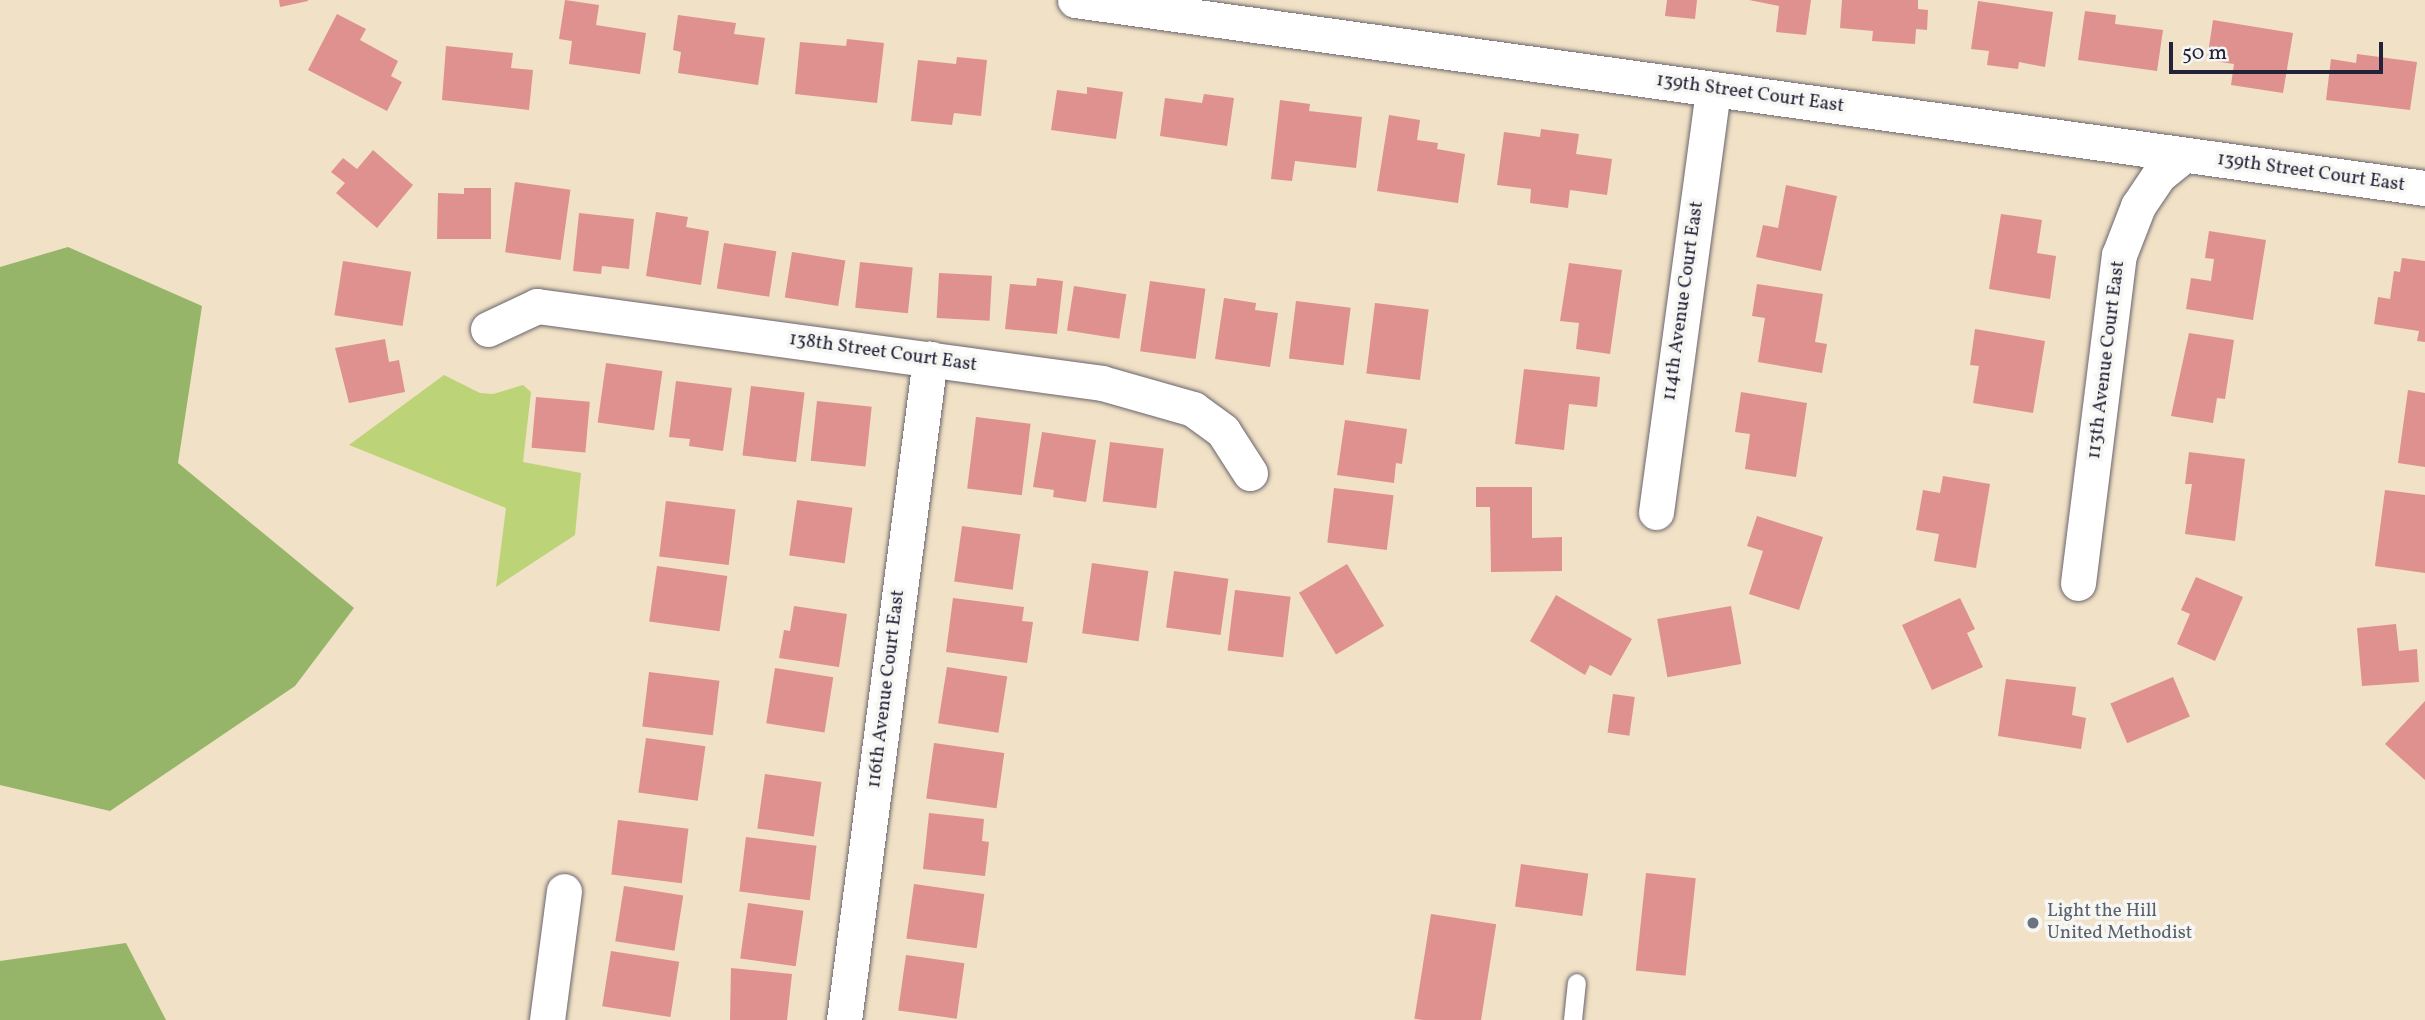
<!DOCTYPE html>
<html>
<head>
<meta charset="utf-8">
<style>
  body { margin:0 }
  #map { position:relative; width:2425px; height:1020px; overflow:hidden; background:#f1e1c6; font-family:Vollkorn,serif }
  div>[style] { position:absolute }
  .green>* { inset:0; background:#bdd377 }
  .forest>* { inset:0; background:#96b568 }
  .building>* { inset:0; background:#de918e; transform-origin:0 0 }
  .roads { filter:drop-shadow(0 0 2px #6a656c) drop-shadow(0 0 2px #6a656c) }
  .service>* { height:18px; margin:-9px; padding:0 9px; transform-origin:9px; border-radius:9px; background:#fff }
  .minor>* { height:35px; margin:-17.5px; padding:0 17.5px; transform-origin:17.5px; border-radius:17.5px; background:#fff }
  .dots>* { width:19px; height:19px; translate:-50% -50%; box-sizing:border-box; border:4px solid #f6f6f2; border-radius:50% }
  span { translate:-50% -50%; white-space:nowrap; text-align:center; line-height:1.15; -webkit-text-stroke:7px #f6f6f2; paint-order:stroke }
  .street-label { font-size:19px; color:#22223b }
  .worship-label { font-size:19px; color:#5b616d }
  .left { translate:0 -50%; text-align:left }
  .scale { position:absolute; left:2169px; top:42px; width:214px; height:32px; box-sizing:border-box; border:4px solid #22223b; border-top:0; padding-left:9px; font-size:21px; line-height:24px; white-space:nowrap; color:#22223b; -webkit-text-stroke:5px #f6f6f2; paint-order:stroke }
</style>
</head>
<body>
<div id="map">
  <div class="green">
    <div style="clip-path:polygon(444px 375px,480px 393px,493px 394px,523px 385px,531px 392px,523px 462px,581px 473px,575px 535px,496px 587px,506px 508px,349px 445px)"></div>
  </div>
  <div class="forest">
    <div style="clip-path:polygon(68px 247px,202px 306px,178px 463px,354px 608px,295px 686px,110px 811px,0 785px,0 267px)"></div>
    <div style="clip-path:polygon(126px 943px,166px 1020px,0 1020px,0 961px)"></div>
  </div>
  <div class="building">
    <div style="clip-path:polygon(279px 0,308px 0,308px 1px,280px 7px)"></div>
    <div style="clip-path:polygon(565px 0,599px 5px,596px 25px,646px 33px,640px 74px,569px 64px,572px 41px,559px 39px)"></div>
    <div style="clip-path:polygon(1667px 0,1697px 0,1695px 19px,1665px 16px)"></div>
    <div style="clip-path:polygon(1749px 0,1811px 0,1806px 35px,1776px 32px,1779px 6px)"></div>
    <div style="clip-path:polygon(1842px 0,1918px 0,1918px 9px,1928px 10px,1927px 30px,1916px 29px,1915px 44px,1872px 41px,1873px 31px,1840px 28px)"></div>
    <div style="clip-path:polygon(1978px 1px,2053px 12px,2045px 67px,2019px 62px,2018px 69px,1987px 65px,1989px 51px,1971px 49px)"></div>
    <div style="clip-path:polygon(2085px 11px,2116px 15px,2115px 24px,2163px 30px,2157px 71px,2078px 60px)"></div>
    <div style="clip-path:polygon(337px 14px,366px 29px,360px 40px,398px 61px,391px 76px,402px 82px,387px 111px,308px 70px)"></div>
    <div style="clip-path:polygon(678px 15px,736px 23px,734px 34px,765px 38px,758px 85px,678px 73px,681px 52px,673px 50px)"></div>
    <div style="clip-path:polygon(2213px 20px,2293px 33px,2283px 93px,2231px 85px,2234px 64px,2207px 60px)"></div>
    <div style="clip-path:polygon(847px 39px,884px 43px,877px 103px,795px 94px,800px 42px,846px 46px)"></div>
    <div style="clip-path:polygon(446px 46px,513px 53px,511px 68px,533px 70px,529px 110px,442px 100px)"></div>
    <div style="clip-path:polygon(2357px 54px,2417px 62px,2410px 110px,2326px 100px,2331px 59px,2356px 63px)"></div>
    <div style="clip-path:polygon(957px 57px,987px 60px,981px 116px,954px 113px,952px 125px,911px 121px,918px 60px,956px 64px)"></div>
    <div style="clip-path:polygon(1087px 87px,1123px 92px,1116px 139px,1051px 130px,1057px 90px,1087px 94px)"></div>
    <div style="clip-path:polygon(1204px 94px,1234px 98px,1227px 146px,1160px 136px,1165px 98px,1202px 103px)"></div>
    <div style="clip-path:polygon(1280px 100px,1310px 104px,1309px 111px,1362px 117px,1356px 168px,1295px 161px,1292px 181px,1271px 179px)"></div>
    <div style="clip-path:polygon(1389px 115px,1420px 120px,1417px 140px,1438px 143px,1437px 149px,1465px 154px,1458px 203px,1377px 191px)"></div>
    <div style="clip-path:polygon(1541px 129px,1579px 134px,1576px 154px,1612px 159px,1607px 195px,1570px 190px,1568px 208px,1530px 203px,1531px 189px,1497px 185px,1504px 132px,1540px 137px)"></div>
    <div style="clip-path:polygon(373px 150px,413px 185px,377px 228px,336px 193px,345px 183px,331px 172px,343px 158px,357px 169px)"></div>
    <div style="left:515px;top:182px;width:56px;height:71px;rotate:8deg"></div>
    <div style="clip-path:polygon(1786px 185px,1837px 196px,1821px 271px,1756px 257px,1763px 225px,1778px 228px)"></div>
    <div style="clip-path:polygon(464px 188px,491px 188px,491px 239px,437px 239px,438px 193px,464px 194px)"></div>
    <div style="clip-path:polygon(656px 212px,688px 217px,686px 227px,709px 231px,701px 285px,646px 276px)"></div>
    <div style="clip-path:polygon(579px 213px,634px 219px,629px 269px,602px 266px,601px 274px,573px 271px)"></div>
    <div style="clip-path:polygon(2001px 214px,2042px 220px,2037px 253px,2056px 256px,2050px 299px,1989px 289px)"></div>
    <div style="clip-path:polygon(2209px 231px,2266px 240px,2253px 320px,2186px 309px,2191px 278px,2211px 281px,2214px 259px,2205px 258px)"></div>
    <div style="left:724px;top:243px;width:53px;height:46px;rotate:9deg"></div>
    <div style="left:792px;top:252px;width:54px;height:46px;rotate:9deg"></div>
    <div style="clip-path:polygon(2402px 258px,2425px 261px,2425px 342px,2417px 341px,2419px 331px,2374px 324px,2378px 297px,2390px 299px,2394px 271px,2400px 272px)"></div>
    <div style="left:343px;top:261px;width:69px;height:55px;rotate:9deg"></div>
    <div style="left:860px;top:262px;width:53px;height:46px;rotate:6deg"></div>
    <div style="clip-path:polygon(1569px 263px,1622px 270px,1610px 354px,1576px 349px,1579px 323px,1560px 321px)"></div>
    <div style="left:939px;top:273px;width:53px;height:45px;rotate:3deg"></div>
    <div style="clip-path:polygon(1037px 278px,1063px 281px,1057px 334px,1005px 329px,1010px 284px,1036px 286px)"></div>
    <div style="left:1150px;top:281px;width:56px;height:71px;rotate:8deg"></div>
    <div style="clip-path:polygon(1757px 284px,1823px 294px,1815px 342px,1827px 344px,1822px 373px,1758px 362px,1765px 318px,1752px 316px)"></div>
    <div style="left:1074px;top:286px;width:53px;height:45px;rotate:9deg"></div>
    <div style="clip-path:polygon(1224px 298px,1256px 303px,1255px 310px,1278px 313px,1270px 367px,1215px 359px)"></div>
    <div style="left:1296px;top:301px;width:55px;height:58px;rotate:7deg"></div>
    <div style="left:1375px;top:303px;width:54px;height:71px;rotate:7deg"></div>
    <div style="clip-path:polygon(1975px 329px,2045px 341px,2033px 413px,1973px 403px,1979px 366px,1970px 365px)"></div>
    <div style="clip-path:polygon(2189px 333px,2234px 340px,2225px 399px,2217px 398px,2213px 423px,2171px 416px)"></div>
    <div style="clip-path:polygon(385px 339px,389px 362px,399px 360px,405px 392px,349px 403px,335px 348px)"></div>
    <div style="left:606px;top:363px;width:57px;height:60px;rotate:8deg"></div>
    <div style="clip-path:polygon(1524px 369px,1600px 377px,1597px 407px,1569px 404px,1564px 450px,1515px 444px)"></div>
    <div style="clip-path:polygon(676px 381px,732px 388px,723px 451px,689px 446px,690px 439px,669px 437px)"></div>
    <div style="left:751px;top:386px;width:54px;height:70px;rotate:7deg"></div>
    <div style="clip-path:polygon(2408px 390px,2425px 393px,2425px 467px,2398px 463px)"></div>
    <div style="clip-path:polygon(1741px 392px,1807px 403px,1796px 477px,1745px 469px,1750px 434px,1735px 432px)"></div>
    <div style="left:536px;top:397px;width:54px;height:51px;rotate:5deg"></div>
    <div style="left:817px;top:401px;width:55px;height:60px;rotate:6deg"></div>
    <div style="left:976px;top:417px;width:55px;height:72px;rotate:7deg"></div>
    <div style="clip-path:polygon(1345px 420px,1407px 429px,1402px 464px,1396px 463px,1394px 483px,1337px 475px)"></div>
    <div style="clip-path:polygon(1042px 432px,1096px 440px,1086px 502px,1053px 497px,1054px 490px,1033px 487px)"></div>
    <div style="left:1110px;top:442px;width:54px;height:60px;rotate:7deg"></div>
    <div style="clip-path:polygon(2189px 452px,2245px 459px,2235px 541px,2185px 534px,2192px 484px,2185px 484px)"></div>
    <div style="clip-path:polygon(1943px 476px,1990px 484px,1976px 568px,1934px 561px,1939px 534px,1916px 530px,1923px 490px,1940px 493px)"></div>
    <div style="clip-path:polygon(1476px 487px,1532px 487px,1532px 538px,1562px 537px,1562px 571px,1491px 572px,1490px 507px,1476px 507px)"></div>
    <div style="left:1334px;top:488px;width:60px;height:55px;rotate:7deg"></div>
    <div style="clip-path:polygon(2385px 490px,2425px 495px,2425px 573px,2375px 566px)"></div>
    <div style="left:797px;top:500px;width:56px;height:56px;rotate:8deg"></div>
    <div style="left:666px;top:501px;width:70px;height:56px;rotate:7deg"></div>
    <div style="clip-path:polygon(1757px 516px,1823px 537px,1799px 610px,1749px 594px,1763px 551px,1747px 546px)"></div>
    <div style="left:962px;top:526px;width:59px;height:56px;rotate:8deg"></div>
    <div style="left:1092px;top:563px;width:57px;height:71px;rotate:8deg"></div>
    <div style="left:1347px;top:564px;width:72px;height:56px;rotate:59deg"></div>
    <div style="left:657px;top:566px;width:71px;height:56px;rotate:8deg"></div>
    <div style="left:1174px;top:571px;width:55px;height:57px;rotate:8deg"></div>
    <div style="clip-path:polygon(2196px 577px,2243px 597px,2215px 661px,2177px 644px,2190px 614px,2181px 610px)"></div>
    <div style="left:1235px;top:590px;width:56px;height:61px;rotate:7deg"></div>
    <div style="clip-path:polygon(1556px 595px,1632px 639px,1611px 676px,1590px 665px,1585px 675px,1530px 641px)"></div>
    <div style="clip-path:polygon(953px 598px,1024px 607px,1022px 621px,1033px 622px,1027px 663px,946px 652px)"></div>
    <div style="clip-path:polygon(1960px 598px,1975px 629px,1967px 633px,1983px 667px,1932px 690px,1902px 625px)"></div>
    <div style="clip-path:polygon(794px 606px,847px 614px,839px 667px,779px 658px,784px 630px,790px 631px)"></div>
    <div style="left:1731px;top:606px;width:59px;height:75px;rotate:80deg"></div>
    <div style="clip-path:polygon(2396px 624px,2399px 651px,2417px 649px,2419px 682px,2362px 686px,2357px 628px)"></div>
    <div style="left:947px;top:667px;width:61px;height:57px;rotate:9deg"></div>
    <div style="left:775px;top:668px;width:59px;height:56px;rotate:9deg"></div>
    <div style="left:649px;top:672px;width:71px;height:55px;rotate:7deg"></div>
    <div style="left:2173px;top:677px;width:43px;height:68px;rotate:67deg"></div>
    <div style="clip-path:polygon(2006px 679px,2076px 687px,2072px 715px,2086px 718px,2081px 749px,1998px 736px)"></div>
    <div style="left:1613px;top:694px;width:22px;height:39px;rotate:8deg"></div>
    <div style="clip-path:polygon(2425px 701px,2425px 780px,2385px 744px)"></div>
    <div style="left:646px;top:738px;width:60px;height:55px;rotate:8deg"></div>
    <div style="left:934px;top:743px;width:71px;height:56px;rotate:8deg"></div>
    <div style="left:765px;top:774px;width:57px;height:55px;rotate:8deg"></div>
    <div style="clip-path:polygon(929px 813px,984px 819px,982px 841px,989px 842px,985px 876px,923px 869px)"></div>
    <div style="left:618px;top:820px;width:71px;height:55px;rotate:7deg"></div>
    <div style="left:746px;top:837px;width:71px;height:55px;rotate:7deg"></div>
    <div style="left:1521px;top:864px;width:68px;height:43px;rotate:8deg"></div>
    <div style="left:1646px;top:873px;width:50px;height:98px;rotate:6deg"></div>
    <div style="left:914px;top:884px;width:71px;height:55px;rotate:8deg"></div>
    <div style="left:624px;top:886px;width:60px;height:56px;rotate:9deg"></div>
    <div style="left:748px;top:903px;width:56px;height:56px;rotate:8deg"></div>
    <div style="left:1431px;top:914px;width:66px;height:106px;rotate:9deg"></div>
    <div style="left:611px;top:951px;width:69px;height:56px;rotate:9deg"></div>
    <div style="left:906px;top:955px;width:59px;height:56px;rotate:8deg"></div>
    <div style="clip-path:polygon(731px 968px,792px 974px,787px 1020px,730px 1020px)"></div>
  </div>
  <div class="roads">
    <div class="service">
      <div style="left:1573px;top:1020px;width:37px;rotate:-84deg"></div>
    </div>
    <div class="minor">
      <div style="left:1075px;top:0;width:1363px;rotate:7.93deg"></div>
      <div style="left:488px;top:329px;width:54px;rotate:-25.1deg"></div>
      <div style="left:537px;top:306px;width:570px;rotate:7.76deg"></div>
      <div style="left:1102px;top:383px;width:95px;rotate:15.9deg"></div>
      <div style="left:1193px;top:409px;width:37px;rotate:36deg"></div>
      <div style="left:1223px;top:431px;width:50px;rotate:57.3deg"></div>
      <div style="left:1656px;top:512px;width:426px;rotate:-82.3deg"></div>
      <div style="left:2078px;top:583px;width:331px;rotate:-82.9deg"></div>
      <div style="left:2119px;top:255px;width:53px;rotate:-68.8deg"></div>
      <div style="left:2138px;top:206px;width:36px;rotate:-56deg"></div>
      <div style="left:2158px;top:176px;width:32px;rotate:-39deg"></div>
      <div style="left:547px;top:1020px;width:130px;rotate:-82.5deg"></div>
      <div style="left:844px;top:1020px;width:667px;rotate:-82.59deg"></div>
    </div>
  </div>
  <div class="dots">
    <div style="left:2033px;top:923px;background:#6b7280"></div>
  </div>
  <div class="street-label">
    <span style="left:1750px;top:94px;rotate:8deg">139th Street Court East</span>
    <span style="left:2311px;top:173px;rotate:8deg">139th Street Court East</span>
    <span style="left:1684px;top:301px;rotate:-82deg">114th Avenue Court East</span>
    <span style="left:883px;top:353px;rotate:8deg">138th Street Court East</span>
    <span style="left:2107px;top:360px;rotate:-83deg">113th Avenue Court East</span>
    <span style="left:887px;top:689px;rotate:-83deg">116th Avenue Court East</span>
  </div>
  <div class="worship-label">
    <span class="left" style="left:2047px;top:923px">Light the Hill<br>United Methodist</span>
  </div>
  <div class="scale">50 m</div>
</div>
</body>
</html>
